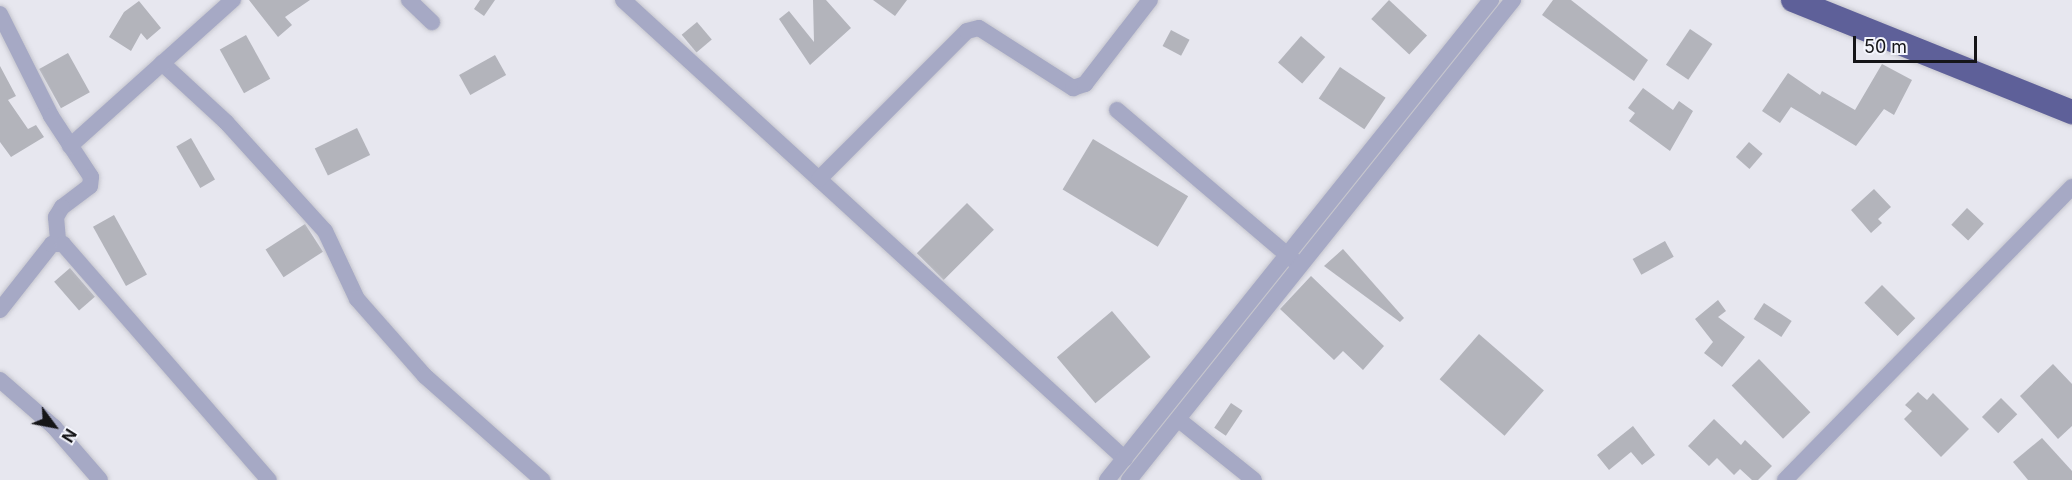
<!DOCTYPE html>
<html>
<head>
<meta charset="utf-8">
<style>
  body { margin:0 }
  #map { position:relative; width:2072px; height:480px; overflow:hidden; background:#e7e7ef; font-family:Inter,sans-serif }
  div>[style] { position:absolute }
  .building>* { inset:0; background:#b3b4bb; transform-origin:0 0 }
  .roads { filter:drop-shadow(0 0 2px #c5c5cd) drop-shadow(0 0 2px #c5c5cd) }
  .minor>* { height:16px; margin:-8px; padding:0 8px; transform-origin:8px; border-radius:8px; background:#a6a9c5 }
  .highway>* { height:24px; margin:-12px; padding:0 12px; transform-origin:12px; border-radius:12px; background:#5e6099 }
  span { translate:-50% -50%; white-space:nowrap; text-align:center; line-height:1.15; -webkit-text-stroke:4.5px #f4f5fc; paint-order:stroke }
  .north { position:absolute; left:24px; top:396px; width:60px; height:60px; -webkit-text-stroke:4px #f4f5fc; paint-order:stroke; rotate:122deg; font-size:16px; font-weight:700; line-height:24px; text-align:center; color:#151518 }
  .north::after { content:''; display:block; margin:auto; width:21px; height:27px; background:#151518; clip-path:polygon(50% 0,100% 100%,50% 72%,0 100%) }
  .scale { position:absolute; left:1853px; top:36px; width:124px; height:27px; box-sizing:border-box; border:3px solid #151518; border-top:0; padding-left:8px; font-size:18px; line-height:21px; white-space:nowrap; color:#151518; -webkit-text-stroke:4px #f4f5fc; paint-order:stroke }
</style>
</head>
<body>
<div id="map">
  <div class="building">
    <div style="clip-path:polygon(249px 0,310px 0,285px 17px,292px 25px,278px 37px)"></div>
    <div style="clip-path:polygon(480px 0,495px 0,484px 16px,474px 9px)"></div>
    <div style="clip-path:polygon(813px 0,826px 0,851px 28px,810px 65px,779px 19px,789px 11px,814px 42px)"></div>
    <div style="clip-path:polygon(873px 0,907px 0,895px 16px)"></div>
    <div style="left:1389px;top:0;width:52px;height:26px;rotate:43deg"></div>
    <div style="clip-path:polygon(1553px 0,1571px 0,1648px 60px,1634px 81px,1542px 15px)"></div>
    <div style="clip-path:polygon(139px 1px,161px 28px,147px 40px,141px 33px,131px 51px,109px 37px,124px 12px)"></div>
    <div style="left:697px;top:22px;width:23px;height:20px;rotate:50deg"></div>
    <div style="left:1690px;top:29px;width:27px;height:43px;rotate:34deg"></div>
    <div style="left:1171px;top:30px;width:21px;height:18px;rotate:28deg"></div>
    <div style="left:246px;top:35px;width:50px;height:30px;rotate:61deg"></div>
    <div style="left:1301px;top:36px;width:32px;height:35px;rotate:41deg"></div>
    <div style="left:68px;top:53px;width:45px;height:33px;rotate:61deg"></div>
    <div style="left:495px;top:55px;width:23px;height:41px;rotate:61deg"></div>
    <div style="clip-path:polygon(1882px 64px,1912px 80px,1894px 115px,1884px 109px,1856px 146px,1791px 107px,1780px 123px,1762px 111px,1788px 73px,1820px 95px,1822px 91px,1855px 110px)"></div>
    <div style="clip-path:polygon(0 66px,16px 96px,8px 100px,28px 129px,36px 125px,44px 137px,11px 157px,0 142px)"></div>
    <div style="left:1340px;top:67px;width:55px;height:38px;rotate:34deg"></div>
    <div style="clip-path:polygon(1643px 88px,1673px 110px,1679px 101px,1693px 111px,1670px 151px,1629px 121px,1635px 113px,1628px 108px)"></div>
    <div style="left:357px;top:128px;width:30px;height:47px;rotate:64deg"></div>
    <div style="left:191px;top:138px;width:48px;height:17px;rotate:60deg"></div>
    <div style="left:1093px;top:139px;width:111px;height:59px;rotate:31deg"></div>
    <div style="left:1749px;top:142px;width:18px;height:20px;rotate:41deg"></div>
    <div style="clip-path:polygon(1874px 189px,1891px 207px,1878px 219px,1882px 223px,1871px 233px,1851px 210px)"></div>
    <div style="left:967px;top:203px;width:38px;height:71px;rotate:45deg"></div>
    <div style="left:1967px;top:208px;width:23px;height:23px;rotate:43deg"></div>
    <div style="left:114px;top:215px;width:68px;height:24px;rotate:61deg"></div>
    <div style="left:305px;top:224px;width:33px;height:47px;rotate:57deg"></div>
    <div style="left:1665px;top:241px;width:18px;height:37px;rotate:61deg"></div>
    <div style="clip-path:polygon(1343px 249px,1404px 318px,1400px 322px,1324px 266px)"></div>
    <div style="left:70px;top:268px;width:38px;height:21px;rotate:49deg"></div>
    <div style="clip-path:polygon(1311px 276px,1384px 346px,1363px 370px,1343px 351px,1334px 360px,1280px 309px)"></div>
    <div style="left:1882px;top:285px;width:47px;height:25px;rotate:45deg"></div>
    <div style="clip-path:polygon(1718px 300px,1726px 311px,1718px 317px,1745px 337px,1722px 367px,1704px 353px,1713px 342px,1695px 319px)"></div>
    <div style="left:1764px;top:303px;width:33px;height:19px;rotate:33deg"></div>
    <div style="left:1112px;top:311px;width:60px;height:72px;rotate:50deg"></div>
    <div style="left:1479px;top:334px;width:86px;height:60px;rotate:41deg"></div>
    <div style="left:1759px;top:359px;width:74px;height:38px;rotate:46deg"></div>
    <div style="clip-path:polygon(2053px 364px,2072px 384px,2072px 426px,2058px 439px,2020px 396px)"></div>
    <div style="clip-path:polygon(1918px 392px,1927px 400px,1933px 393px,1969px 429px,1941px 457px,1904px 419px,1912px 411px,1905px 405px)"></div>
    <div style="left:2001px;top:398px;width:23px;height:27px;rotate:45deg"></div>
    <div style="left:1231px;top:403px;width:14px;height:30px;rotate:34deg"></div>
    <div style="clip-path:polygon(1714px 419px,1741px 445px,1745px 440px,1772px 466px,1758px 480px,1752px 480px,1740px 469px,1734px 475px,1717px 458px,1709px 466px,1688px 446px)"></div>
    <div style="clip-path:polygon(1633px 426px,1655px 455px,1642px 465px,1631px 452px,1609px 470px,1597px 455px)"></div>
    <div style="clip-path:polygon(2042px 438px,2072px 471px,2072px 480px,2028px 480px,2013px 462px)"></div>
  </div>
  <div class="roads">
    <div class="minor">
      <div style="left:409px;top:0;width:32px;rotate:44deg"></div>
      <div style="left:623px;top:0;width:680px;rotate:42.44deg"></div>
      <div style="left:0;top:14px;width:114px;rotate:63.4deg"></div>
      <div style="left:51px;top:116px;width:73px;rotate:56.7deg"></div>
      <div style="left:91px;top:177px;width:9px;rotate:96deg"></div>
      <div style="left:90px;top:186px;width:35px;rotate:143deg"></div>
      <div style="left:62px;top:207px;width:12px;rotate:121deg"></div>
      <div style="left:56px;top:217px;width:25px;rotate:85deg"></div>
      <div style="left:162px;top:63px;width:87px;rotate:42.7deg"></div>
      <div style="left:226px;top:122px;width:147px;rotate:47.8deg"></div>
      <div style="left:325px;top:231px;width:75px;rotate:64.8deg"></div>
      <div style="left:357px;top:299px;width:103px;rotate:48.6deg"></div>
      <div style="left:425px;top:376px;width:157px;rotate:41.6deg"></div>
      <div style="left:1117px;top:110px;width:236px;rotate:40.4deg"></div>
      <div style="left:70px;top:146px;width:219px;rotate:-41.9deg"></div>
      <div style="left:819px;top:179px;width:209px;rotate:-45deg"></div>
      <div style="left:967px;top:31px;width:12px;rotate:-14deg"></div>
      <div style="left:979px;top:28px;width:112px;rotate:32.6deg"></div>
      <div style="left:1073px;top:88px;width:13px;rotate:-18deg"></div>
      <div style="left:1085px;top:84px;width:106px;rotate:-52.3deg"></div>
      <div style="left:0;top:310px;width:84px;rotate:-51.8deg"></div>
      <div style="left:52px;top:244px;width:11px"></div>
      <div style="left:63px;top:244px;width:313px;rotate:48.9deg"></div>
      <div style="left:0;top:380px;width:72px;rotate:41deg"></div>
      <div style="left:54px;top:427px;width:70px;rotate:49deg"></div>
      <div style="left:1179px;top:420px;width:96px;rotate:38.7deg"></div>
      <div style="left:1107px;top:480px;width:615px;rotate:-51.34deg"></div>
      <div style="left:1129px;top:480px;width:615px;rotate:-51.34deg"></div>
      <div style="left:1785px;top:480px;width:410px;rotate:-45.6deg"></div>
    </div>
    <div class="highway">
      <div style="left:1793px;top:0;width:301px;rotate:21.9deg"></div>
    </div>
  </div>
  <div class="north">N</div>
  <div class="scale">50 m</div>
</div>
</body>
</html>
